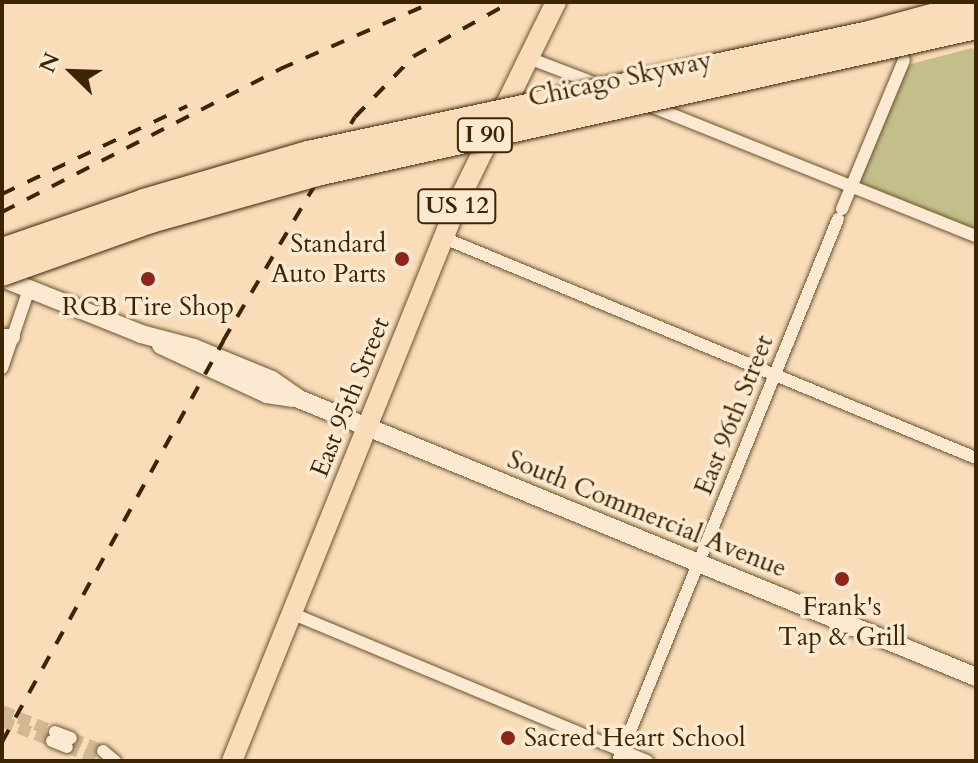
<!DOCTYPE html>
<html>
<head>
<meta charset="utf-8">
<style>
  body { margin:0 }
  #map { position:relative; width:978px; height:763px; overflow:hidden; background:#f9ddb8; font-family:Cardo,serif }
  div>[style] { position:absolute }
  .green>* { inset:0; background:#c3bf8b }
  .minor-tunnel>* { height:12px; margin-top:-6px; transform-origin:0; background:repeating-linear-gradient(90deg,#d3b894 0 12px,transparent 0 18px) }
  .roads { filter:drop-shadow(0 0 2px #6b5331) drop-shadow(0 0 2px #6b5331) }
  .minor>* { height:12px; margin:-6px; padding:0 6px; transform-origin:6px; border-radius:6px; background:#fbe9d1 }
  .tertiary>* { height:16px; margin:-8px; padding:0 8px; transform-origin:8px; border-radius:8px; background:#fbe9d1 }
  .secondary>* { height:18px; margin:-9px; padding:0 9px; transform-origin:9px; border-radius:9px; background:#fbe9d1 }
  .primary>* { height:20px; margin:-10px; padding:0 10px; transform-origin:10px; border-radius:10px; background:#f9ddb8 }
  .rail>* { height:4px; margin-top:-2px; transform-origin:0; background:repeating-linear-gradient(90deg,#3c2504 0 14px,transparent 0 28px) }
  .bridges { filter:drop-shadow(0 0 2px #3c2504) drop-shadow(0 0 2px #3c2504) }
  .motorway-bridge>* { height:24px; margin:-12px; padding:0 12px; transform-origin:12px; border-radius:12px; background:#f9ddb8 }
  .dots>* { width:22px; height:22px; translate:-50% -50%; box-sizing:border-box; border:4px solid #fbe9d1; border-radius:50% }
  span { translate:-50% -50%; white-space:nowrap; text-align:center; line-height:1.15; -webkit-text-stroke:7px #fbe9d1; paint-order:stroke }
  .shield-label span { padding:2px 6px; background:#fbe9d1; border:2px solid; border-radius:6px; -webkit-text-stroke-width:0 }
  .shield-label { font-size:24px; color:#3c2504; font-weight:700 }
  .street-label { font-size:26px; color:#3c2504 }
  .poi-label { font-size:26px; color:#3c2504 }
  .right { translate:-100% -50%; text-align:right }
  .left { translate:0 -50%; text-align:left }
  .frame { position:absolute; inset:0; border:4px solid #3c2504; pointer-events:none }
  .north { position:absolute; left:32px; top:32px; width:80px; height:80px; -webkit-text-stroke:6px #fbe9d1; paint-order:stroke; rotate:293deg; font-size:22px; font-weight:700; line-height:32px; text-align:center; color:#3c2504 }
  .north::after { content:''; display:block; margin:auto; width:28px; height:36px; background:#3c2504; clip-path:polygon(50% 0,100% 100%,50% 72%,0 100%) }
</style>
</head>
<body>
<div id="map">
  <div class="green">
    <div style="clip-path:polygon(972px 48px,976px 52px,976px 230px,856px 181px,896px 86px,911px 64px)"></div>
  </div>
  <div class="minor-tunnel">
    <div style="left:2px;top:711px;width:57px;rotate:21.6deg"></div>
    <div style="left:2px;top:721px;width:54px;rotate:21.8deg"></div>
    <div style="left:71px;top:738px;width:35px;rotate:22deg"></div>
    <div style="left:67px;top:747px;width:35px;rotate:22deg"></div>
  </div>
  <div class="roads">
    <div class="minor">
      <div style="left:526px;top:57px;width:81px;rotate:20.9deg"></div>
      <div style="left:648px;top:105px;width:353px;rotate:21.8deg"></div>
      <div style="left:842px;top:209px;width:161px;rotate:-67.4deg"></div>
      <div style="left:444px;top:238px;width:576px;rotate:22.47deg"></div>
      <div style="left:2px;top:368px;width:83px;rotate:-71.1deg"></div>
      <div style="left:291px;top:613px;width:386px;rotate:22.6deg"></div>
      <div style="left:55px;top:732px;width:17px;rotate:21deg"></div>
      <div style="left:52px;top:741px;width:16px;rotate:22deg"></div>
      <div style="left:103px;top:751px;width:16px;rotate:40deg"></div>
      <div style="left:618px;top:761px;width:585px;rotate:-67.91deg"></div>
    </div>
    <div class="tertiary">
      <div style="left:2px;top:337px;width:10px"></div>
    </div>
    <div class="secondary">
      <div style="left:2px;top:278px;width:150px;rotate:21.9deg"></div>
      <div style="left:141px;top:334px;width:55px;rotate:14.8deg"></div>
      <div style="left:194px;top:348px;width:84px;rotate:22.3deg"></div>
      <div style="left:272px;top:380px;width:33px;rotate:35deg"></div>
      <div style="left:299px;top:399px;width:732px;rotate:22.32deg"></div>
      <div style="left:161px;top:345px;width:117px;rotate:24.8deg"></div>
      <div style="left:267px;top:394px;width:25px;rotate:9deg"></div>
    </div>
    <div class="primary">
      <div style="left:232px;top:761px;width:603px;rotate:-67.99deg"></div>
      <div style="left:458px;top:202px;width:223px;rotate:-63.9deg"></div>
    </div>
  </div>
  <div class="rail">
    <div style="left:960px;top:2px;width:19px;rotate:32deg"></div>
    <div style="left:2px;top:194px;width:205px;rotate:-25.4deg"></div>
    <div style="left:2px;top:212px;width:313px;rotate:-27.2deg"></div>
    <div style="left:280px;top:69px;width:167px;rotate:-23.6deg"></div>
    <div style="left:2px;top:742px;width:458px;rotate:-61.1deg"></div>
    <div style="left:223px;top:341px;width:260px;rotate:-59.5deg"></div>
    <div style="left:355px;top:117px;width:85px;rotate:-46deg"></div>
    <div style="left:414px;top:56px;width:111px;rotate:-29.1deg"></div>
  </div>
  <div class="bridges">
    <div class="motorway-bridge">
      <div style="left:2px;top:250px;width:150px;rotate:-19deg"></div>
      <div style="left:144px;top:201px;width:171px;rotate:-16.3deg"></div>
      <div style="left:308px;top:153px;width:574px;rotate:-12.07deg"></div>
      <div style="left:869px;top:33px;width:111px;rotate:-15.2deg"></div>
      <div style="left:2px;top:274px;width:158px;rotate:-19.6deg"></div>
      <div style="left:151px;top:221px;width:173px;rotate:-15.8deg"></div>
      <div style="left:317px;top:174px;width:675px;rotate:-12.57deg"></div>
    </div>
  </div>
  <div class="dots">
    <div style="left:402px;top:259px;background:#8f2418"></div>
    <div style="left:148px;top:279px;background:#8f2418"></div>
    <div style="left:842px;top:579px;background:#8f2418"></div>
    <div style="left:508px;top:738px;background:#8f2418"></div>
  </div>
  <div class="shield-label">
    <span style="left:485px;top:135px">I 90</span>
    <span style="left:457px;top:206px">US 12</span>
  </div>
  <div class="street-label">
    <span style="left:620px;top:79px;rotate:-12deg">Chicago Skyway</span>
    <span style="left:350px;top:397px;rotate:-68deg">East 95th Street</span>
    <span style="left:734px;top:415px;rotate:-68deg">East 96th Street</span>
    <span style="left:647px;top:514px;rotate:22deg">South Commercial Avenue</span>
  </div>
  <div class="poi-label">
    <span class="right" style="left:386px;top:259px">Standard<br>Auto Parts</span>
    <span style="left:148px;top:307px">RCB Tire Shop</span>
    <span style="left:842px;top:622px">Frank's<br>Tap &amp; Grill</span>
    <span class="left" style="left:524px;top:738px">Sacred Heart School</span>
  </div>
  <div class="frame"></div>
  <div class="north">N</div>
</div>
</body>
</html>
